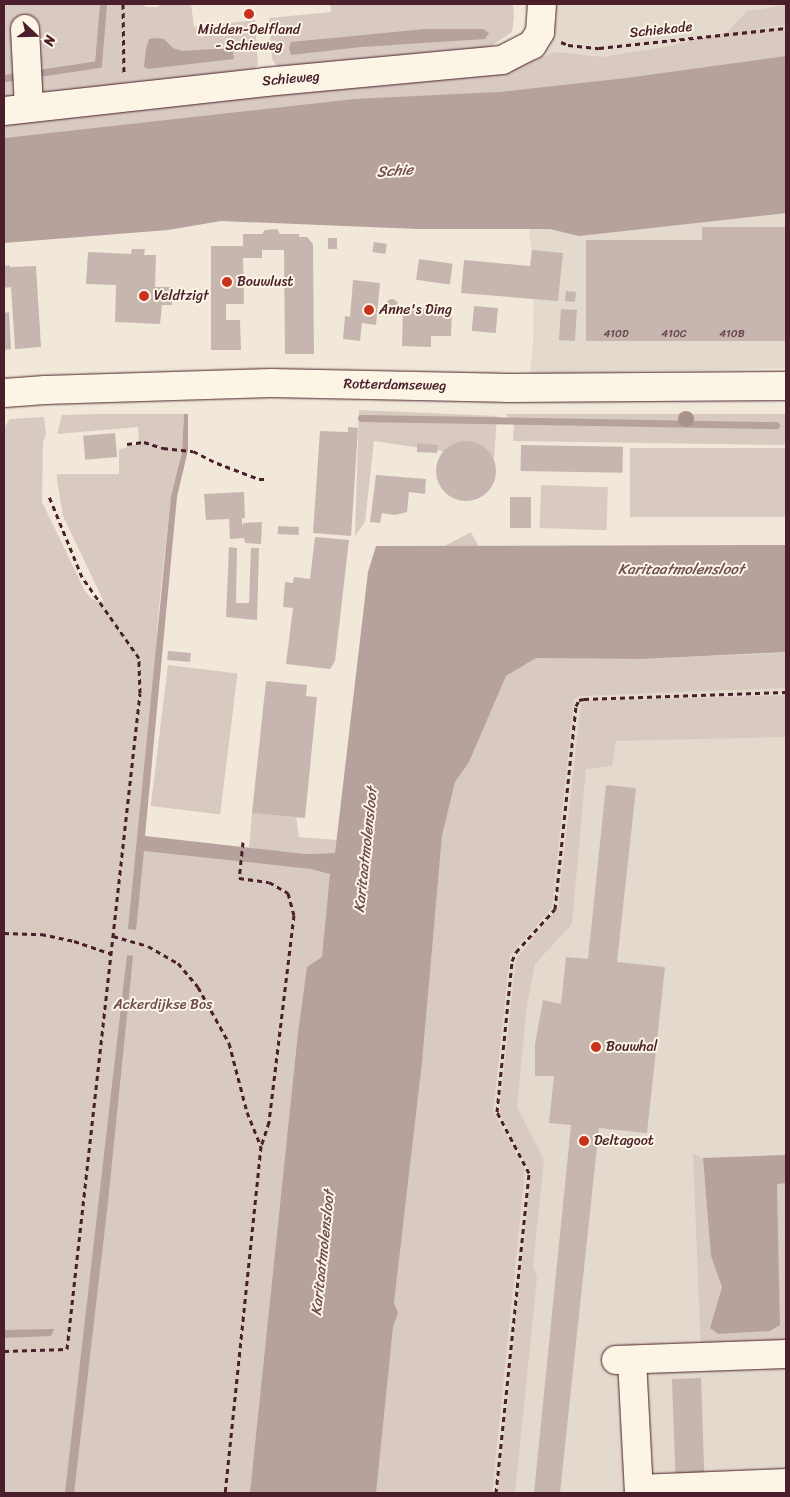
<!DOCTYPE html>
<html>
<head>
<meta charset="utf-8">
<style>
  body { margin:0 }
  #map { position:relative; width:790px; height:1497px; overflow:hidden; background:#f1e8da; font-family:Sriracha,sans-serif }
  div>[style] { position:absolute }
  .built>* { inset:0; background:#e4d9cd }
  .green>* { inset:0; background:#d8cac0; transform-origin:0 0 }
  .water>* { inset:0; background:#b6a19c }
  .stream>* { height:7px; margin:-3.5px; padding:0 3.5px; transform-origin:3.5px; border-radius:3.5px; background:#b6a19c }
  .building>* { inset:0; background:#c7b6af; transform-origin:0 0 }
  .round { border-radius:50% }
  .path>* { height:3px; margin-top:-1.5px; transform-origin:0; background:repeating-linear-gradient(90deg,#4a1f2b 0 5px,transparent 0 9px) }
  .roads { filter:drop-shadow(0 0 1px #4a1f2b) drop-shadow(0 0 1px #4a1f2b) }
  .minor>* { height:28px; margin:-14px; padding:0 14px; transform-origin:14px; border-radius:14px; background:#fcf5e5 }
  .trees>* { width:16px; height:16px; margin:-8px; border-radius:50%; background:#a9918e }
  .dots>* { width:14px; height:14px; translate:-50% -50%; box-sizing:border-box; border:2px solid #fcf5e5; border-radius:50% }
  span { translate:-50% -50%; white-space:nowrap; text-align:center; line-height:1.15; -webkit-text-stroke:4px #fcf5e5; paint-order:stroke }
  .number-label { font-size:11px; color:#69454c }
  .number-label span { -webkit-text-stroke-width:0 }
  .poi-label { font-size:14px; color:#4a1f2b }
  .left { translate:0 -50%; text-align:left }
  .street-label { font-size:14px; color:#4a1f2b }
  .park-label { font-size:14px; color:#6e4a50 }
  .water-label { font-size:15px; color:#704c53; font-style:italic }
  .frame { position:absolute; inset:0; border:5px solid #4a1f2b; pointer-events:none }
  .north { position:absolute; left:10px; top:10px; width:50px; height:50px; -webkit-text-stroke:4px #fcf5e5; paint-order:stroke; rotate:111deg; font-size:14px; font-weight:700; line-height:20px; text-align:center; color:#4a1f2b }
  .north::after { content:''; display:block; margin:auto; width:18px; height:22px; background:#4a1f2b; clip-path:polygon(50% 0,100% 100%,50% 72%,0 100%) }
</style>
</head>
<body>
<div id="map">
  <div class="built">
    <div style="clip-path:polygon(528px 4px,786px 4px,786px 368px,530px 374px,533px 342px,534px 272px,529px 231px,523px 90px)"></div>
    <div style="clip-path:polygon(427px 622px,786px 624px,786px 1493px,335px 1493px)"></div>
  </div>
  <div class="green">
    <div style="clip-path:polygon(4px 4px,144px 4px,145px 7px,158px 7px,160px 4px,191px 4px,194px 27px,255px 20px,258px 65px,247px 79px,525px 63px,556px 52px,602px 57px,665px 47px,727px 32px,747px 11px,786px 5px,786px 25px,746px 30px,786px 27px,786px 56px,626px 78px,498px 92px,226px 114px,4px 138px)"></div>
    <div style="clip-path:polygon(330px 4px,513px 4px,514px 16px,512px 32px,481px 53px,287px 70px,276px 65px,272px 59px,269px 18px,331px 12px)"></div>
    <div style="clip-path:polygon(359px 410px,497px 416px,494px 459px,374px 441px,365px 522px,355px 536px)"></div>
    <div style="clip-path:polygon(98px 414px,184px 414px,182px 452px,171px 496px,159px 607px,141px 842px,336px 867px,274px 1493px,4px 1493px,4px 428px,10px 419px,44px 417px,46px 434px,43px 442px,42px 502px,85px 591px,93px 600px,104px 602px,63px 516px,57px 480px,57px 474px,119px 474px,119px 450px,139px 443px,138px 427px,57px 434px,62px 415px)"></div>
    <div style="clip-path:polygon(506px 414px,785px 414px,786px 445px,513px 441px,514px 426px)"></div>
    <div style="left:786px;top:448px;width:69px;height:156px;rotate:90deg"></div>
    <div style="left:541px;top:485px;width:67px;height:43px;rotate:2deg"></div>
    <div style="left:471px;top:532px;width:15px;height:76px;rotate:62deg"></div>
    <div style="clip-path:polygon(786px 653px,786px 688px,580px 696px,574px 699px,552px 908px,510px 955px,493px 1111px,525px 1170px,492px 1493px,375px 1493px,393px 1327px,398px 1313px,394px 1303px,418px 1095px,442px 836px,455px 782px,469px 762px,506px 676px,536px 658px,641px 659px)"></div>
    <div style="left:168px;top:665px;width:70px;height:142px;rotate:7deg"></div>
    <div style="clip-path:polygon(786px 695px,786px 737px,616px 741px,612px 766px,586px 769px,572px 924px,535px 964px,527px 1004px,517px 1107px,544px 1160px,533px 1265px,537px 1278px,515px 1493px,498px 1493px,531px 1173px,499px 1114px,516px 959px,558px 907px,581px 704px,585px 701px)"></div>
    <div style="clip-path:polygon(252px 813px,296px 817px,299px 837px,338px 840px,335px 853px,306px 854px,249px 848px)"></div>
    <div style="clip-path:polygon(693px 1154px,703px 1158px,711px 1256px,722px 1287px,710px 1328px,718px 1334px,770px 1331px,780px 1325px,777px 1183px,786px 1183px,786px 1348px,701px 1353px)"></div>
  </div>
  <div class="water">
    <div style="clip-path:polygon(425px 29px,483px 29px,489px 33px,485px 39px,361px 47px,291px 55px,289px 48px,291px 42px)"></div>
    <div style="clip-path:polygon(157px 38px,164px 39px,173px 48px,182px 51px,232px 48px,234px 59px,148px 69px,144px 67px,146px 49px,149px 39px)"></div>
    <div style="clip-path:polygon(786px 56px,786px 213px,579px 236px,550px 229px,418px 229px,221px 221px,168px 230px,4px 243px,4px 138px,354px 99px,498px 92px,626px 78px)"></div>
    <div style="clip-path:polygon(184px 414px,188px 414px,188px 450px,177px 497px,145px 836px,306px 854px,335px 853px,368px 572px,376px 546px,786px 545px,786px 652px,641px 659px,536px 658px,506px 676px,469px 762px,455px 782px,442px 836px,422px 1062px,394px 1303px,398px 1313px,393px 1327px,376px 1493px,250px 1493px,298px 1033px,307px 967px,322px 957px,330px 874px,311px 869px,144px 851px,136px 930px,128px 929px,171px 496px,182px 452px)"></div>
    <div style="clip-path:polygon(127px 955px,133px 956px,108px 1202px,74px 1493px,65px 1493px)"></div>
    <div style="clip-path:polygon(786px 1155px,786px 1183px,777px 1184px,780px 1325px,770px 1331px,718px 1334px,710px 1328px,722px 1287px,711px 1256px,703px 1158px)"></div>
    <div style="clip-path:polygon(54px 1329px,51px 1336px,4px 1338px,4px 1330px)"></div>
  </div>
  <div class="stream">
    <div style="left:32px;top:74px;width:67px;rotate:-8.6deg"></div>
    <div style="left:98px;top:64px;width:60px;rotate:-85.2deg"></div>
    <div style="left:4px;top:78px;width:17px;rotate:-7deg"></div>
    <div style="left:361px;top:418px;width:415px;rotate:1deg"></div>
  </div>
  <div class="building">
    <div style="clip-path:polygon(702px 227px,786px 227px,786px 341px,586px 341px,586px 240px,702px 240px)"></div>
    <div style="clip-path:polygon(277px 229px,280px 234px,299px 234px,299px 237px,307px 237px,313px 244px,314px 354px,285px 354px,284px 250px,262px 250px,262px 258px,243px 258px,244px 304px,226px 304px,226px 320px,240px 320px,241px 350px,211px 350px,211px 246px,243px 246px,243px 234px,262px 234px,265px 230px)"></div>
    <div style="left:328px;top:238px;width:9px;height:11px"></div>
    <div style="left:374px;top:242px;width:13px;height:10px;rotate:9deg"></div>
    <div style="clip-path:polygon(132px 249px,145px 249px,144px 255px,156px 255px,155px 287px,173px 287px,172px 305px,162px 305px,160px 324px,115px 322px,116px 285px,86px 284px,88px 252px,131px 254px)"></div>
    <div style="clip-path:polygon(532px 250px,563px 253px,558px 301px,461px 293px,464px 260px,530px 266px)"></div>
    <div style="left:419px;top:259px;width:34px;height:21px;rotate:8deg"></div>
    <div style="clip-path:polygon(9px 265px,10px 267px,36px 266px,41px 347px,15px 349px,11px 287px,4px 288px,4px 266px)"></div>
    <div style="clip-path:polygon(353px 280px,380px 283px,376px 325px,362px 323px,360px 341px,343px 339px,345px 316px,350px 317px)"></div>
    <div style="left:566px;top:291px;width:10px;height:10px;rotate:6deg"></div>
    <div class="round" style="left:386px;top:299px;width:12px;height:12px"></div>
    <div style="left:474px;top:306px;width:24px;height:25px;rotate:5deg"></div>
    <div style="clip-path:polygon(403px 307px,432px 308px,431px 313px,452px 313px,451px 336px,431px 336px,431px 347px,402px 346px)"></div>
    <div style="left:561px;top:309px;width:16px;height:31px;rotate:4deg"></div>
    <div style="clip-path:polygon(9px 312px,11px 349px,4px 350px,4px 313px)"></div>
    <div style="clip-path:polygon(348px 427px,358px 428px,351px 536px,313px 533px,320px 431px,348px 432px)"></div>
    <div style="left:115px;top:433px;width:24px;height:32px;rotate:85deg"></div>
    <div class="round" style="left:436px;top:441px;width:60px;height:60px"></div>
    <div style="clip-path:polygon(417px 443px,438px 445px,437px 453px,417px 452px)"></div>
    <div style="left:521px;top:445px;width:102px;height:26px;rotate:1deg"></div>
    <div style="clip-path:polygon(376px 475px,426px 479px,425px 494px,409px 492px,407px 512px,395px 515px,382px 513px,380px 523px,370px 522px)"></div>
    <div style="clip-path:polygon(244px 492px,245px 518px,242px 518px,242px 527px,243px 523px,262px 522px,261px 544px,245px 543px,244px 538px,230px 539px,229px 519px,206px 520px,204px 494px)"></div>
    <div style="left:510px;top:497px;width:21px;height:31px"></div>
    <div style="left:278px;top:526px;width:21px;height:8px;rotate:3deg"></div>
    <div style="clip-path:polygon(315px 537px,349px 540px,335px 661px,330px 669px,286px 664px,293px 608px,283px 607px,285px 582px,293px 583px,294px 577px,310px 579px)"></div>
    <div style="clip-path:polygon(229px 547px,237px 548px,236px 603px,249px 603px,251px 548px,259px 548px,257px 620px,226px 617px)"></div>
    <div style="left:168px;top:651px;width:23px;height:9px;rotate:5deg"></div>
    <div style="clip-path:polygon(266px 681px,307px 685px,306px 696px,317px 697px,305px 818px,252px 813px)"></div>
    <div style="clip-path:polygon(606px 785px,636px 788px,617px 962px,665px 967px,647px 1133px,599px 1128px,560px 1493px,534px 1493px,571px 1125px,549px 1123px,554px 1076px,535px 1076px,535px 1044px,543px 1000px,561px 1004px,566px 957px,588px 959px)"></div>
    <div style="left:701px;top:1378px;width:98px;height:29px;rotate:88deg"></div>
  </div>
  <div class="path">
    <div style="left:123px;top:4px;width:69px;rotate:89.2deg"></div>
    <div style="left:561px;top:42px;width:8px;rotate:23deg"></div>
    <div style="left:568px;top:45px;width:31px;rotate:6deg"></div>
    <div style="left:599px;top:48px;width:188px;rotate:-6.1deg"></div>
    <div style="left:127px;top:444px;width:17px;rotate:-7deg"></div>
    <div style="left:144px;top:442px;width:20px;rotate:18deg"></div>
    <div style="left:163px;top:448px;width:30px;rotate:6deg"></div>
    <div style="left:193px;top:451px;width:27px;rotate:27deg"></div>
    <div style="left:217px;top:463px;width:45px;rotate:20.9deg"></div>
    <div style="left:259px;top:479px;width:8px"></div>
    <div style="left:243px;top:842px;width:36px;rotate:96deg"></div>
    <div style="left:239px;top:878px;width:30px;rotate:8deg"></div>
    <div style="left:269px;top:882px;width:22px;rotate:30deg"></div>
    <div style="left:288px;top:893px;width:23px;rotate:75deg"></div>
    <div style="left:294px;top:915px;width:209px;rotate:96.9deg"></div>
    <div style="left:269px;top:1122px;width:25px;rotate:108deg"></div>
    <div style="left:4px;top:933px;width:37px;rotate:2deg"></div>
    <div style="left:41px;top:934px;width:34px;rotate:12deg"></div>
    <div style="left:74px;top:941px;width:39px;rotate:19deg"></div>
    <div style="left:113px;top:936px;width:36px;rotate:16deg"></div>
    <div style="left:148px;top:946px;width:34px;rotate:30deg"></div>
    <div style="left:178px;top:963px;width:31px;rotate:50deg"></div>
    <div style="left:198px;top:987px;width:64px;rotate:61deg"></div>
    <div style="left:229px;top:1043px;width:71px;rotate:75.4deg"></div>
    <div style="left:247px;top:1112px;width:37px;rotate:68deg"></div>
    <div style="left:261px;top:1146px;width:349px;rotate:95.9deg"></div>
    <div style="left:4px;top:1351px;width:63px;rotate:-1.8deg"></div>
    <div style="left:67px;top:1349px;width:660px;rotate:-83.65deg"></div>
    <div style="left:140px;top:693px;width:35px;rotate:-92deg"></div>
    <div style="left:139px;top:658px;width:99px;rotate:-125.1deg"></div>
    <div style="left:82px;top:577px;width:87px;rotate:-112.2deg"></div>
    <div style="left:496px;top:1493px;width:322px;rotate:-84.1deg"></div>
    <div style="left:529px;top:1173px;width:69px;rotate:-117.7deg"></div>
    <div style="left:497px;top:1112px;width:152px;rotate:-84.3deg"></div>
    <div style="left:512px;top:961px;width:10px;rotate:-66deg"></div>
    <div style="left:516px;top:952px;width:58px;rotate:-47.8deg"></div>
    <div style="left:555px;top:909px;width:204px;rotate:-84.1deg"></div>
    <div style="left:576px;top:706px;width:7px;rotate:-63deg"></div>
    <div style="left:579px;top:700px;width:5px;rotate:-11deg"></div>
    <div style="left:584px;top:699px;width:202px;rotate:-2deg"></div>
  </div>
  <div class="roads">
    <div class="minor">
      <div style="left:25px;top:29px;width:78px;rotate:87.1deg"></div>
      <div style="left:4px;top:111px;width:263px;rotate:-6.3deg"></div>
      <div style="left:265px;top:82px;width:238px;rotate:-5.3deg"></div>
      <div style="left:502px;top:60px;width:34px;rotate:-27deg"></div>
      <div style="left:532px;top:45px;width:15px;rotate:-58deg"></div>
      <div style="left:540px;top:32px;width:28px;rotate:-86deg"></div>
      <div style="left:4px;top:393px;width:41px;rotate:-4.2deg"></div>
      <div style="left:45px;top:390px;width:226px;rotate:-1.8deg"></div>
      <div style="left:271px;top:383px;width:239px;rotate:1.2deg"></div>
      <div style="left:510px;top:388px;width:276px;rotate:-0.4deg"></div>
      <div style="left:616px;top:1360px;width:170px;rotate:-2deg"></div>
      <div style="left:632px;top:1360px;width:133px;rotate:87deg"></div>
      <div style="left:639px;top:1489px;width:147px;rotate:-2.3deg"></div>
    </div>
  </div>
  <div class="trees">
    <div style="left:686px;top:419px"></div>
  </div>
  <div class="dots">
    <div style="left:249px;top:14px;background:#c8321e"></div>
    <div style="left:227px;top:282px;background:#c8321e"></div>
    <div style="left:144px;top:296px;background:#c8321e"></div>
    <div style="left:369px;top:310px;background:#c8321e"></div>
    <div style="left:596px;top:1047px;background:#c8321e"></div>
    <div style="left:584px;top:1141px;background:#c8321e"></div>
  </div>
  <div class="number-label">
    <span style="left:616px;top:334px">410D</span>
    <span style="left:674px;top:334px">410C</span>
    <span style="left:732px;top:334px">410B</span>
  </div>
  <div class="poi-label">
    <span style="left:249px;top:38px">Midden-Delfland<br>- Schieweg</span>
    <span class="left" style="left:237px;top:282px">Bouwlust</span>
    <span class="left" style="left:154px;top:296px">Veldtzigt</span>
    <span class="left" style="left:379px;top:310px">Anne's Ding</span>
    <span class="left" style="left:606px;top:1047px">Bouwhal</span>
    <span class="left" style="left:594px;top:1141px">Deltagoot</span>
  </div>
  <div class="street-label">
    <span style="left:661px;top:30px;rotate:-6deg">Schiekade</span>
    <span style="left:291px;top:79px;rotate:-5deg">Schieweg</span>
    <span style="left:395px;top:385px;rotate:1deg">Rotterdamseweg</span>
  </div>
  <div class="park-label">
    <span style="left:163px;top:1005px">Ackerdijkse Bos</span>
  </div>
  <div class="water-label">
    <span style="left:395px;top:171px;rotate:-4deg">Schie</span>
    <span style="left:681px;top:570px">Karitaatmolensloot</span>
    <span style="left:366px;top:850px;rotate:-84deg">Karitaatmolensloot</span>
    <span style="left:323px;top:1253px;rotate:-84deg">Karitaatmolensloot</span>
  </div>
  <div class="frame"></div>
  <div class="north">N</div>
</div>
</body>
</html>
